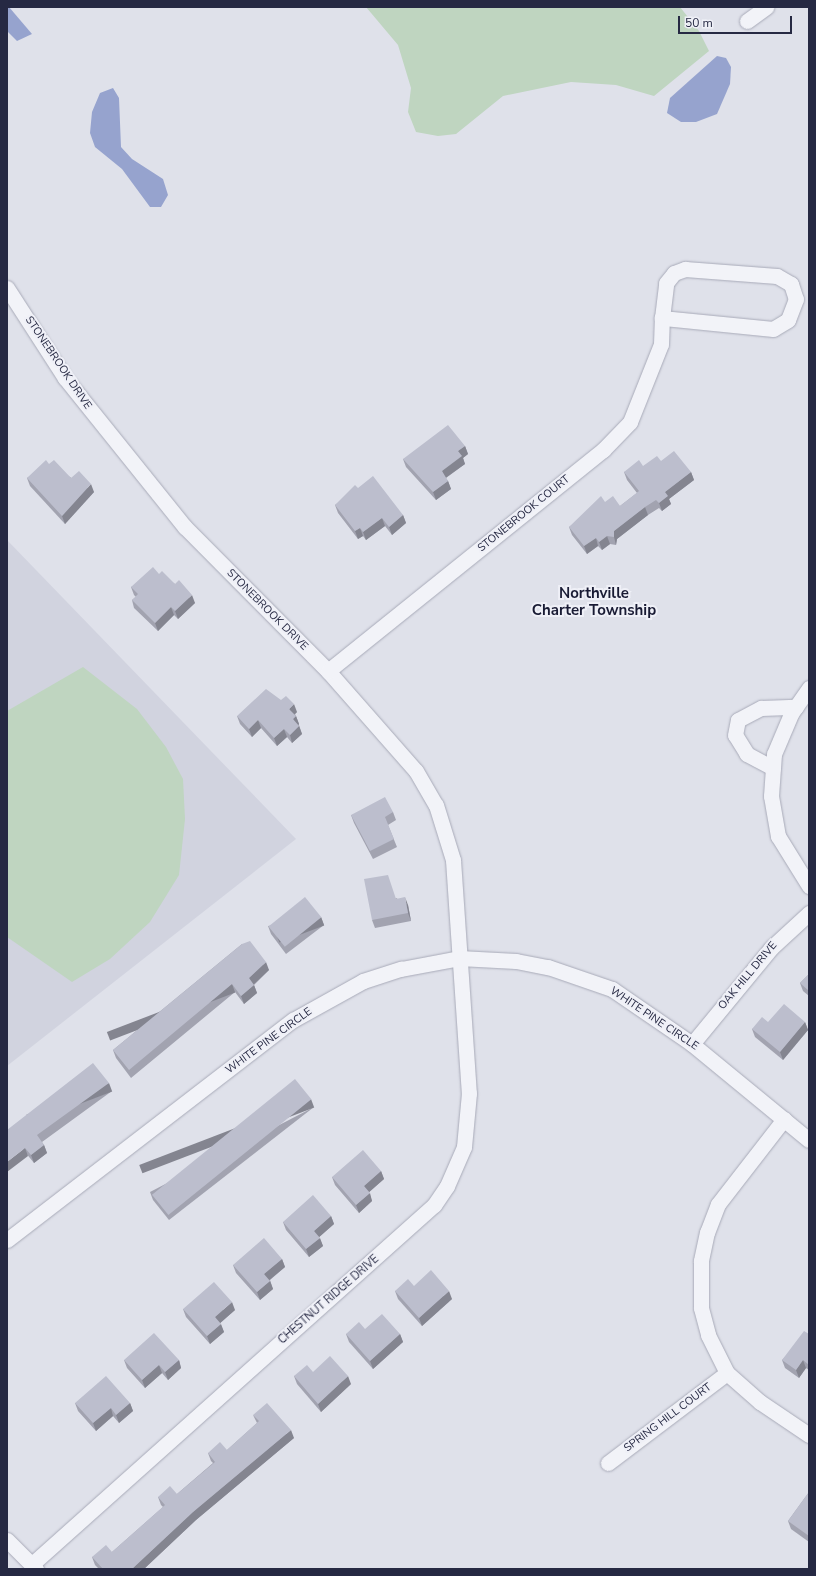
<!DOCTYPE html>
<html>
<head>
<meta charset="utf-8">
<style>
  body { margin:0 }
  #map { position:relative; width:816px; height:1576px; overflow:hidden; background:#dfe1ea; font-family:"Nunito Sans",sans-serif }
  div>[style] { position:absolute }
  .built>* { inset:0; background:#d1d3df }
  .green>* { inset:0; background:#bfd5c0 }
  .water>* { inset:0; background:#96a3ce }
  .roads { filter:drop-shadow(0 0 1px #a8aab8) drop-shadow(0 0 1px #a8aab8) }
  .minor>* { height:15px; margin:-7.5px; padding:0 7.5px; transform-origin:7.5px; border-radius:7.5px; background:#f2f3f8 }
  .wall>* { inset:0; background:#a2a3b0 }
  .shaded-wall>* { inset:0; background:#848590; transform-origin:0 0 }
  .building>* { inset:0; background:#bcbecd; transform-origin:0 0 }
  span { translate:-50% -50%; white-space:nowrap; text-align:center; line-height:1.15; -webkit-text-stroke:4px #eff0f7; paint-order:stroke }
  .street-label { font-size:11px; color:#262943 }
  .district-label { font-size:15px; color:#191b34; font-weight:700 }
  .frame { position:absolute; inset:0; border:8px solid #262943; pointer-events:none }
  .scale { position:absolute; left:678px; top:16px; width:114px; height:18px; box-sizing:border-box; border:2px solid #262943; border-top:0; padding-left:5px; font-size:12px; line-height:14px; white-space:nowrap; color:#262943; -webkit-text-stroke:3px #eff0f7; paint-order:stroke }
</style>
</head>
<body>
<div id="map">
  <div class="built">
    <div style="clip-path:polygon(7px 540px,296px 839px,7px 1066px)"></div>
  </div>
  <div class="green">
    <div style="clip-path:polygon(366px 7px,680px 7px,699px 31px,709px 51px,654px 96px,616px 85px,571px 82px,503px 96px,456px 134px,438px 136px,416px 132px,408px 112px,411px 88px,398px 45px)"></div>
    <div style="clip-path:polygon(83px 667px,137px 709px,166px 747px,183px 779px,185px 819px,179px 875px,150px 922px,110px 959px,72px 982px,7px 937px,7px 711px)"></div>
  </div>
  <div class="water">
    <div style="clip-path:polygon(7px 7px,9px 7px,32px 34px,17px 41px,7px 31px)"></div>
    <div style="clip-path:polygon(717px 56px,726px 58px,731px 67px,730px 84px,717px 114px,696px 122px,681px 122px,667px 113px,670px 98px)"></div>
    <div style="clip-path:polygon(113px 88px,119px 98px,121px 147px,132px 159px,163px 179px,168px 195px,161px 207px,150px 207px,122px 169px,95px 147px,90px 133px,92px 112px,100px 93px)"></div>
  </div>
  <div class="roads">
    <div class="minor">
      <div style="left:747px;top:21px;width:24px;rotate:-36deg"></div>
      <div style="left:7px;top:288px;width:107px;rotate:57.2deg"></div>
      <div style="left:65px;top:378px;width:191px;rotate:51.2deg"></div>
      <div style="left:185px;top:527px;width:203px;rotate:45.2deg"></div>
      <div style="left:328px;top:671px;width:133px;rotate:48.7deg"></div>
      <div style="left:416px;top:771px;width:39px;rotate:60deg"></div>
      <div style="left:436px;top:805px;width:58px;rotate:72.8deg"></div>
      <div style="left:453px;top:860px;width:234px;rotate:86.1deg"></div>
      <div style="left:469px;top:1093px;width:54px;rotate:95.3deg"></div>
      <div style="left:464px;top:1147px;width:43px;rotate:113.6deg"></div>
      <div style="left:447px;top:1186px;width:23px;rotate:124deg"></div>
      <div style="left:434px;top:1205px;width:539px;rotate:138.23deg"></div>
      <div style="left:328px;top:671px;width:353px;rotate:-38.8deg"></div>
      <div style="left:603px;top:450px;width:39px;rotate:-46deg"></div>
      <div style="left:630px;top:422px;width:84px;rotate:-68.3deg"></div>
      <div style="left:661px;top:344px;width:26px;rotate:-88deg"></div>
      <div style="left:662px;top:318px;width:35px;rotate:-83deg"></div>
      <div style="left:666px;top:283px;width:13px;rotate:-51deg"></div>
      <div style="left:674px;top:273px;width:12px;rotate:-20deg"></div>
      <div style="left:685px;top:269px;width:92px;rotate:4.4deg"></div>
      <div style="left:777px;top:276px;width:16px;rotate:30deg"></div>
      <div style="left:791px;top:284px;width:16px;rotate:72deg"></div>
      <div style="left:796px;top:299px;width:22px;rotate:111deg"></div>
      <div style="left:788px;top:320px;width:17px;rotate:149deg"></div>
      <div style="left:773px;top:329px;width:112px;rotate:-174.3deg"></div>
      <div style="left:809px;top:688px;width:32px;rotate:125deg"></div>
      <div style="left:791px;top:714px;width:43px;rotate:113deg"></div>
      <div style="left:774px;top:754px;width:42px;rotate:94.1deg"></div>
      <div style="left:771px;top:796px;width:41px;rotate:80.1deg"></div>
      <div style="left:778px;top:836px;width:59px;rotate:58.2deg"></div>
      <div style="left:773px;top:768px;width:30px;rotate:-152deg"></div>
      <div style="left:747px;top:754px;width:22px;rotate:-122deg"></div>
      <div style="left:735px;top:735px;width:15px;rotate:-79deg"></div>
      <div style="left:738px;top:720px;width:26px;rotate:-28deg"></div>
      <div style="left:761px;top:708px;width:35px;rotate:-2deg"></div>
      <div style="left:692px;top:1044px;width:124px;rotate:-50.5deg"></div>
      <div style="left:771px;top:948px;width:52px;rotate:-42.6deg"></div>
      <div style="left:784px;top:1119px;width:108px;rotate:127.8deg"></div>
      <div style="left:718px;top:1204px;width:30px;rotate:111deg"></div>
      <div style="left:707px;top:1232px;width:30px;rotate:102deg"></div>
      <div style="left:701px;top:1261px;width:47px;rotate:90deg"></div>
      <div style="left:701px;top:1308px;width:28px;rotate:75deg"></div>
      <div style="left:708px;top:1335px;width:42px;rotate:63.4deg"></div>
      <div style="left:727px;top:1373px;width:44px;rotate:41.3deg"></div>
      <div style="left:760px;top:1402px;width:59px;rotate:34deg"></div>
      <div style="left:7px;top:1240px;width:361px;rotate:-37.6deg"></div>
      <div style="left:293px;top:1020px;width:80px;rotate:-29.1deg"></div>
      <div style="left:363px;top:981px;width:40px;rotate:-18deg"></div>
      <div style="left:401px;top:969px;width:59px;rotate:-10.7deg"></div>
      <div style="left:459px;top:958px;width:57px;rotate:3deg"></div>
      <div style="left:516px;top:961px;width:33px;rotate:11deg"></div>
      <div style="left:548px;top:967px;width:68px;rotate:19deg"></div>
      <div style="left:612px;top:989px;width:97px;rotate:34.5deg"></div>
      <div style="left:692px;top:1044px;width:151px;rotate:39.4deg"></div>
      <div style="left:608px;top:1463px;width:149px;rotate:-37.1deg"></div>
      <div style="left:7px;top:1540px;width:41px;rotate:45deg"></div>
    </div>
  </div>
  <div class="wall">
    <div style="clip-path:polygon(465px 446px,468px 454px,463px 458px,465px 464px,446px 478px,448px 481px,451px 489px,436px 500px,406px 467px,403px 459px)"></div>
    <div style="clip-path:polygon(661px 461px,691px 472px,694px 480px,669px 499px,671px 504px,662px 511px,659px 508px,648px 515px,617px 539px,616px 545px,610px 544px,602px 550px,598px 546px,587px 554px,572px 535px,569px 527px,605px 502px,620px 506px,637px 493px,627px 480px,624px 472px)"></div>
    <div style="clip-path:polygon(49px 464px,94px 492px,65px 524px,30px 486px,27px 478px)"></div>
    <div style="clip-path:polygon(358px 488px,403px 515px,406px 523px,392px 535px,385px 526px,366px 540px,363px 536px,358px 539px,338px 513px,335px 505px)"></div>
    <div style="clip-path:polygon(159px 574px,175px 584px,195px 603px,178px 619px,174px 615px,158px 631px,134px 608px,132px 600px,136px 597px,134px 595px,131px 587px)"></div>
    <div style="clip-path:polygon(297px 712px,295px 714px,296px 716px,299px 724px,299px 725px,302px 734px,292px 743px,287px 737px,277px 746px,261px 728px,252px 737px,240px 724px,237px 716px)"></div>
    <div style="clip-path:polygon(393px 812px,396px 820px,388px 825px,397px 847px,373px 859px,354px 823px,351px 815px)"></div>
    <div style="clip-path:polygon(396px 898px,408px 905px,411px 921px,375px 928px,372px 920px)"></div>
    <div style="clip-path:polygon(321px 917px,324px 925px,286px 954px,271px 934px,268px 926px)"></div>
    <div style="clip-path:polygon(242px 944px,269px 970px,254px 985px,257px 993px,244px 1004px,235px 992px,131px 1078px,116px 1058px,113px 1050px)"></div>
    <div style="clip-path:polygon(809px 974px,809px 996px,803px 991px,800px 983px)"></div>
    <div style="clip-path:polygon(768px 1022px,805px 1022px,808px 1030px,783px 1060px,755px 1037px,752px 1029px)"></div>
    <div style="clip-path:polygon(112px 1091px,42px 1142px,44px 1145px,47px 1153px,34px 1163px,7px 1130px)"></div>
    <div style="clip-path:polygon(314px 1107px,169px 1220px,153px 1200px,150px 1192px)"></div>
    <div style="clip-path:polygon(381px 1171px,384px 1179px,369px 1192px,372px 1201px,359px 1213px,335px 1185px,332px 1177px)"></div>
    <div style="clip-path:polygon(331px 1216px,334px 1224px,319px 1237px,323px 1246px,309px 1257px,286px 1230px,283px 1222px)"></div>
    <div style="clip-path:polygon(282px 1259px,285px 1267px,270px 1280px,273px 1289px,260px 1300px,236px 1273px,233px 1265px)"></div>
    <div style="clip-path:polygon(414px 1286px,452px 1299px,422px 1326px,398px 1299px,395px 1291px)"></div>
    <div style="clip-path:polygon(183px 1309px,235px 1310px,220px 1323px,224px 1332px,210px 1344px,186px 1317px)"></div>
    <div style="clip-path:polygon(365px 1329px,400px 1334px,403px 1342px,373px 1369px,349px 1342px,346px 1334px)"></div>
    <div style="clip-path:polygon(809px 1334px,809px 1370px,806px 1368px,799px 1378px,785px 1368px,782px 1360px)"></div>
    <div style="clip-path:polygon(124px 1360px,179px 1360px,181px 1368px,168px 1380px,162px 1373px,145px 1388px,127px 1368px)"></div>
    <div style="clip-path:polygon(313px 1372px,351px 1384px,321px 1412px,297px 1384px,294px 1376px)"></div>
    <div style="clip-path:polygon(75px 1403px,130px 1403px,133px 1411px,119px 1423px,113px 1416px,96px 1431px,78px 1411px)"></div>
    <div style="clip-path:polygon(253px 1415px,294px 1438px,196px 1520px,144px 1569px,99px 1569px,95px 1565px,92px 1557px,112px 1552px,163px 1507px,161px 1505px,158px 1497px,177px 1494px,213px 1463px,211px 1461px,208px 1453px,227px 1450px,257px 1423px)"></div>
    <div style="clip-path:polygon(809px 1492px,809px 1542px,791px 1529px,788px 1521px)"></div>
  </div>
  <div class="shaded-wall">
    <div style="clip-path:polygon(465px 446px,468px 454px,463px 458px,465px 464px,444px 479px,442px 471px,458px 451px)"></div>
    <div style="clip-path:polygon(691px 472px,694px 480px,669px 499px,671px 504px,662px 511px,659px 503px,665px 492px)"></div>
    <div style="clip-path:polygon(448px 481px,451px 489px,436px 500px,433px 492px)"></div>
    <div style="clip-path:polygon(91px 484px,94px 492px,65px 524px,62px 516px)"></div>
    <div style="clip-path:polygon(645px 507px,648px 515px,617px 539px,616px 545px,614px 537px,614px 531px)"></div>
    <div style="clip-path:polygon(403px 515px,406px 523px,392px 535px,389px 527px)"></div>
    <div style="clip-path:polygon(382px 518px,385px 526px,366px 540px,363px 532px)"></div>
    <div style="clip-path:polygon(360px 528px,363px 536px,358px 539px,355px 531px)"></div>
    <div style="clip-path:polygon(607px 536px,610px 544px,602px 550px,599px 542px)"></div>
    <div style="clip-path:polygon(596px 538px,598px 546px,587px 554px,584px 546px)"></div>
    <div style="clip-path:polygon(192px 595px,195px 603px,178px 619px,175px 611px)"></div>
    <div style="clip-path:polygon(171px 607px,174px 615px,158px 631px,155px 623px)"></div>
    <div style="clip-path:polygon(294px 704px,297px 712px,292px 717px,289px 709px)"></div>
    <div style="clip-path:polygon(296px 716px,299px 724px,296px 727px,293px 719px)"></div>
    <div style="clip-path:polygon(258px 720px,261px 728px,252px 737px,249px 729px)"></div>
    <div style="clip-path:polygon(299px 726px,302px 734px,292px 743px,290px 735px)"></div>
    <div style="clip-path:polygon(284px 729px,287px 737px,277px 746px,274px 738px)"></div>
    <div style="clip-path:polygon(405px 897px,408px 905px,411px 921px,408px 913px)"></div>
    <div style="left:321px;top:917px;width:9px;height:48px;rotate:69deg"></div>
    <div style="clip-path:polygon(266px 962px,269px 970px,252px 986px,249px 978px)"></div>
    <div style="left:232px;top:984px;width:9px;height:134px;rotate:69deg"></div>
    <div style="clip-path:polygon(254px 985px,257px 993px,244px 1004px,241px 996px)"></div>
    <div style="clip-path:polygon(805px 1022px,808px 1030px,783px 1060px,780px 1052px)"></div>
    <div style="left:109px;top:1083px;width:9px;height:89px;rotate:69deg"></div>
    <div style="left:311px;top:1099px;width:9px;height:184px;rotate:69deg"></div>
    <div style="clip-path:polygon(44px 1145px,47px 1153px,34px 1163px,31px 1155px)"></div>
    <div style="clip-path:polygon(25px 1148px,28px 1156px,7px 1172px,7px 1162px)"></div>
    <div style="clip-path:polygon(381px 1171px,384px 1179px,367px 1194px,364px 1186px)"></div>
    <div style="clip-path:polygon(370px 1193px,372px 1201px,359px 1213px,356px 1205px)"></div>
    <div style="clip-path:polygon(331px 1216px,334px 1224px,317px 1239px,314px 1231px)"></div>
    <div style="clip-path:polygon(320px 1238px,323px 1246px,309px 1257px,306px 1249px)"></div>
    <div style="clip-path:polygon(282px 1259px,285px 1267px,267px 1282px,264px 1274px)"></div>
    <div style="clip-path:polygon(270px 1281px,273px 1289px,260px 1300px,257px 1292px)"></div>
    <div style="clip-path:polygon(449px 1291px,452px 1299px,422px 1326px,419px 1318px)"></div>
    <div style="clip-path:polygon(232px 1302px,235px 1310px,218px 1325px,215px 1317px)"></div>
    <div style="clip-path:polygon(221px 1324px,224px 1332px,210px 1344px,207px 1336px)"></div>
    <div style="clip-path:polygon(400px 1334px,403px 1342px,373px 1369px,370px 1361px)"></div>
    <div style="clip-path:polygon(179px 1360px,181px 1368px,168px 1380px,165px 1372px)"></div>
    <div style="clip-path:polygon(803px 1360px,806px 1368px,799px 1378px,796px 1370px)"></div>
    <div style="clip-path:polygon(159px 1365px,162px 1373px,145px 1388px,142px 1380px)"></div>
    <div style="clip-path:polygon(348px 1376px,351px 1384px,321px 1412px,318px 1404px)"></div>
    <div style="clip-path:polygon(130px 1403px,133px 1411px,119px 1423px,116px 1415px)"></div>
    <div style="clip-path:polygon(111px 1408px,113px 1416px,96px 1431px,93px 1423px)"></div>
    <div style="clip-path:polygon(291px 1430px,294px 1438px,196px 1520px,144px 1569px,132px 1569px,193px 1512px)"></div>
  </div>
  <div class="building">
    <div style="clip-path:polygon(448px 425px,465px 446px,458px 451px,462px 456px,442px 471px,448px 481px,433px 492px,403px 459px)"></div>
    <div style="clip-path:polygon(674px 451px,691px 472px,665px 492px,668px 496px,659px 503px,656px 500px,645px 507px,614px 531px,614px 537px,607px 536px,599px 542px,596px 538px,584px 546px,569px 527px,601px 496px,605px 502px,613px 496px,620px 506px,639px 491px,624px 472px,639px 460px,643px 466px,657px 456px,661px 461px)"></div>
    <div style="clip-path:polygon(46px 460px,49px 464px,54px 460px,71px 478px,79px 471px,91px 484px,62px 516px,27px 478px)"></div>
    <div style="clip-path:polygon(373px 476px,403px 515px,389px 527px,382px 518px,363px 532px,360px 528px,355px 531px,335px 505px,355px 485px,358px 488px)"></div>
    <div style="clip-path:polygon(153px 567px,159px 574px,162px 571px,175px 584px,179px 580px,192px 595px,175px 611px,171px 607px,155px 623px,132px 600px,138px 594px,131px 587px)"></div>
    <div style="clip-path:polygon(266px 689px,281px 700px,286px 696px,294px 704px,289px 709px,296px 716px,293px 719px,299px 726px,290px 735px,284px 729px,274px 738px,258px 720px,249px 729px,237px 716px)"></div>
    <div style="clip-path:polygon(385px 797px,393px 812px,385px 817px,394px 839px,370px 851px,351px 815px)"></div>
    <div style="clip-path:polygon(388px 875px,396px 899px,405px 897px,408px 913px,372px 920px,364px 879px)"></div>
    <div style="left:305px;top:897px;width:26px;height:47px;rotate:51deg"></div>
    <div style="clip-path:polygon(250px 941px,266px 962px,249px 978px,254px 985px,241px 996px,232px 984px,129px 1070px,113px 1050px,242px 944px)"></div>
    <div style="clip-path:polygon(809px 974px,809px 991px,800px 983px)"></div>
    <div style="clip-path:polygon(784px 1004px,805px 1022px,780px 1052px,752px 1029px,762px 1017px,768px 1022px)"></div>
    <div style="clip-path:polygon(93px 1063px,109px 1083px,37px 1135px,44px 1145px,31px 1155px,25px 1148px,7px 1162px,7px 1130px)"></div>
    <div style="left:295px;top:1079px;width:26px;height:184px;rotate:51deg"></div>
    <div style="clip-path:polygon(363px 1150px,381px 1171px,364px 1186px,370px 1193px,356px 1205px,332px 1177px)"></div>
    <div style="clip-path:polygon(313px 1195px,331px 1216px,314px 1231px,320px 1238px,306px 1249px,283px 1222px)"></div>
    <div style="clip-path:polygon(264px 1238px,282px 1259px,264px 1274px,270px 1281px,257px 1292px,233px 1265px)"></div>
    <div style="clip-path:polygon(431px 1270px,449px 1291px,419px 1318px,395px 1291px,408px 1279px,414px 1286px)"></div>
    <div style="clip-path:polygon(214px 1282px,232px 1302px,215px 1317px,221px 1324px,207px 1336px,183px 1309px)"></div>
    <div style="clip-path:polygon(382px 1314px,400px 1334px,370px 1361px,346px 1334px,359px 1322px,365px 1329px)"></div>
    <div style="clip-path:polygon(804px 1331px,809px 1334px,809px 1365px,803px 1360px,796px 1370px,782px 1360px)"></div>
    <div style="clip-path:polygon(154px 1333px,179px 1360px,165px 1372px,159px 1365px,142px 1380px,124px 1360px)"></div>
    <div style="clip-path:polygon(330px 1356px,348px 1376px,318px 1404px,294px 1376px,307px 1365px,313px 1372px)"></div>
    <div style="clip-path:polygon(106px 1376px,130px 1403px,116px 1415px,111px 1408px,93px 1423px,75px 1403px)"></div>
    <div style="clip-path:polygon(267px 1403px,291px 1430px,193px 1512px,132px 1569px,103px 1569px,92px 1557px,106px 1545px,112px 1552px,165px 1505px,158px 1497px,170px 1486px,177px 1494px,215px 1462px,208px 1453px,220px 1442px,227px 1450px,259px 1421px,253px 1415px)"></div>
    <div style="clip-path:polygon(809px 1492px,809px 1536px,788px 1521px)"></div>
  </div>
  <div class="street-label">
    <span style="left:58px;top:363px;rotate:56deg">STONEBROOK DRIVE</span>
    <span style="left:524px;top:514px;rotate:-39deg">STONEBROOK COURT</span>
    <span style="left:267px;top:610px;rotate:45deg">STONEBROOK DRIVE</span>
    <span style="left:748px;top:976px;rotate:-50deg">OAK HILL DRIVE</span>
    <span style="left:654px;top:1019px;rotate:34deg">WHITE PINE CIRCLE</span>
    <span style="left:269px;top:1041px;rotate:-36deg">WHITE PINE CIRCLE</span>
    <span style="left:329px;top:1300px;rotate:-41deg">CHESTNUT RIDGE DRIVE</span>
    <span style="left:668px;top:1418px;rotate:-37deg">SPRING HILL COURT</span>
  </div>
  <div class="district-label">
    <span style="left:594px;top:602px">Northville<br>Charter Township</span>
  </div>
  <div class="frame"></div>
  <div class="scale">50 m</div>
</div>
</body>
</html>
